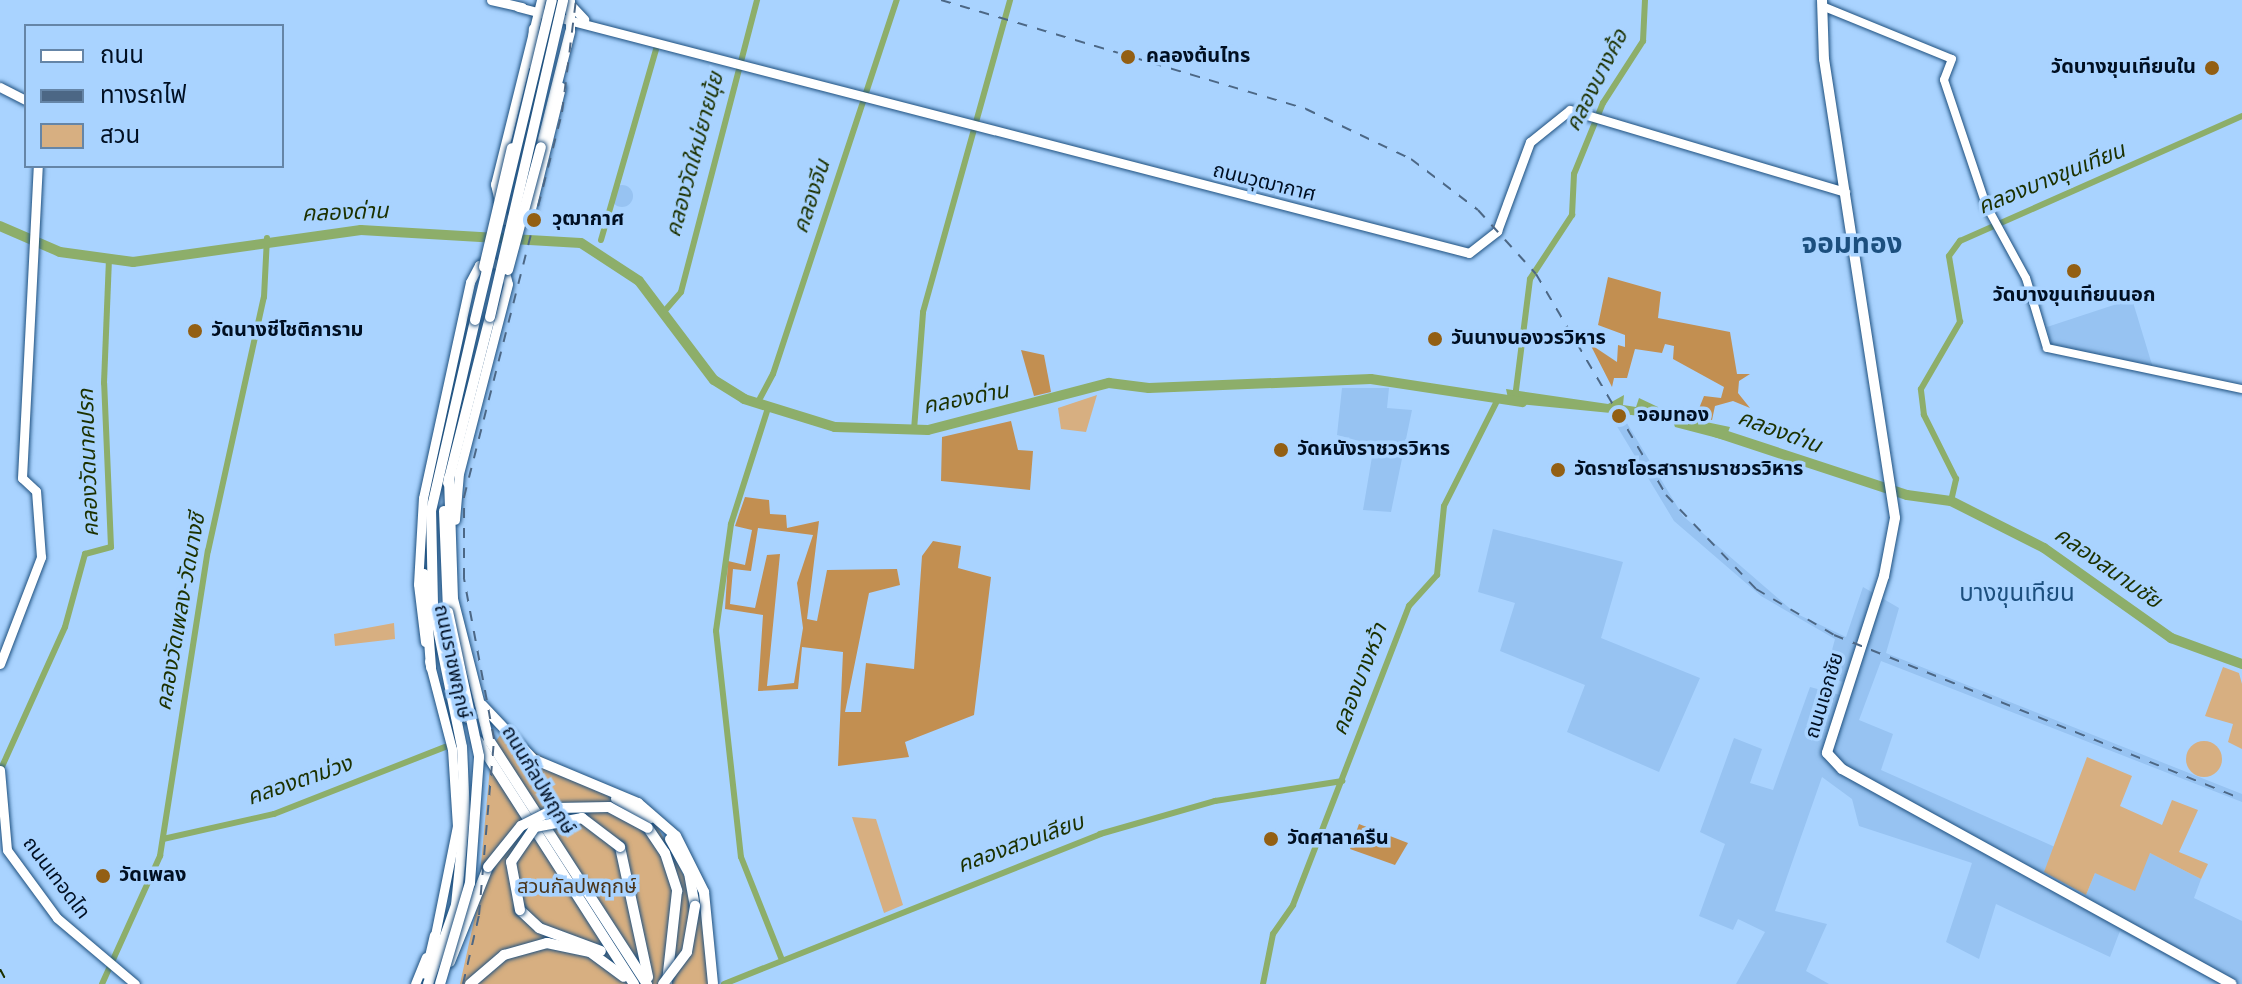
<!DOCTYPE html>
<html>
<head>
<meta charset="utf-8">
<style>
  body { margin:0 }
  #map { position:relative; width:2242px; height:984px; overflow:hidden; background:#a9d3ff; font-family:Overpass,"Noto Sans Thai",sans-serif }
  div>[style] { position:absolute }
  .built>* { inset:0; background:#97c3f2 }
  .round { border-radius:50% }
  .green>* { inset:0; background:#d7af81 }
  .forest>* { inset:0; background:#c28f51 }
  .water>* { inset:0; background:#8dae6a }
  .canal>* { height:6px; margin:-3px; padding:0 3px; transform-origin:3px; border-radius:3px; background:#8dae6a }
  .river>* { height:10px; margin:-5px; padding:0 5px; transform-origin:5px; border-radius:5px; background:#8dae6a }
  .ferry>* { height:2px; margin-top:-1px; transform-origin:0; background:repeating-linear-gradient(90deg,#1c3100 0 10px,transparent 0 18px) }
  .roads { filter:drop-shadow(0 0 2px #1e507f) drop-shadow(0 0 2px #1e507f) }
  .tertiary>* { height:8px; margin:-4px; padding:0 4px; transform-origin:4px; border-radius:4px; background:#fff }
  .secondary>* { height:9px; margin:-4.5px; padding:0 4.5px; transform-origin:4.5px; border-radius:4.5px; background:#fff }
  .primary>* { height:10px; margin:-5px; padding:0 5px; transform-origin:5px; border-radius:5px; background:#fff }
  .rail>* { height:2px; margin-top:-1px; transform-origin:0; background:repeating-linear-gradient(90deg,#4c6785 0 10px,transparent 0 20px) }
  .bridges { filter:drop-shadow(0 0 2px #1e507f) drop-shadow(0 0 2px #1e507f) }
  .primary-bridge>* { height:10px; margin:-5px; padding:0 5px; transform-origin:5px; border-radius:5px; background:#fff }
  .dots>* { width:22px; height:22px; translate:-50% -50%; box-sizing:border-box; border:4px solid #a9d3ff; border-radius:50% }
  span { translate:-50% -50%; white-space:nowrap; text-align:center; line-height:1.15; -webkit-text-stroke:7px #a9d3ff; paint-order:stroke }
  .poi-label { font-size:20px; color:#000f22; font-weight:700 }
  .left { translate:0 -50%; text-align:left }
  .right { translate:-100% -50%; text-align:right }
  .street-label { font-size:20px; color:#000f22 }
  .park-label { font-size:20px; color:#4a3418 }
  .water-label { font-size:22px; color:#1c3100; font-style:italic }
  .quarter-label { font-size:24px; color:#1c4f7e }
  .district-label { font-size:28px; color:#1c4f7e; font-weight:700 }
  .legend { position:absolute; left:24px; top:24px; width:260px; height:144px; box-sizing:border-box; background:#a9d3ff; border:2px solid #6585a7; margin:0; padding:10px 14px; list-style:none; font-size:24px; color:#000f22 }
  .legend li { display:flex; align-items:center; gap:16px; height:40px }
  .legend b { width:40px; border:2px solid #6585a7 }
</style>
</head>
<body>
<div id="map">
  <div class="built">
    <div class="round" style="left:611px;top:185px;width:22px;height:22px"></div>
    <div style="clip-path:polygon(2132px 299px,2153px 368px,2051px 344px,2047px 327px)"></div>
    <div style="clip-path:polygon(1342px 388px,1389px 388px,1387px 408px,1412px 410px,1391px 512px,1363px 510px,1374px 445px,1337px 435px)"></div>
    <div style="clip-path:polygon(1625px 420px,1683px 516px,1795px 613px,1846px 637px,1863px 587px,1899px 608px,1886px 653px,2242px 794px,2242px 802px,1881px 661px,1859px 720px,1893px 734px,1881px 770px,2055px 847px,2045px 872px,2086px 895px,2095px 873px,2150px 853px,2201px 879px,2194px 898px,2242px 921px,2242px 984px,2219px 984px,2120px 931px,2110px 957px,1996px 904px,1979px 959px,1946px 942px,1972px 863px,1859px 826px,1852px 799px,1822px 777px,1775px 911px,1827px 924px,1806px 971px,1829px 984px,1736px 984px,1765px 932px,1738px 919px,1733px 930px,1699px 916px,1725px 844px,1700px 832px,1734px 738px,1762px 749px,1750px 783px,1773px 790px,1810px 687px,1840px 695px,1843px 682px,1825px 676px,1835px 639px,1761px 596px,1674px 521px,1615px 423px)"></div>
    <div style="clip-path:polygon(1493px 529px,1623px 562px,1601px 638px,1700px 678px,1659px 772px,1567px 732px,1585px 685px,1500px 651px,1515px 603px,1478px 592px)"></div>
  </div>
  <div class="green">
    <div style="clip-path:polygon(1097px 395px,1086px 432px,1061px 429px,1058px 408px)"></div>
    <div style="clip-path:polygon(394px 623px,395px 639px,335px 646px,334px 634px)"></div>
    <div style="clip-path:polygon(2223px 667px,2239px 673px,2242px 684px,2242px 749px,2228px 742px,2233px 724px,2205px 716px)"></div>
    <div style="clip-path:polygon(502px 733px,656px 824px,695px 896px,704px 892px,714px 984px,460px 984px,477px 907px,492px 746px)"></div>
    <div class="round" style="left:2186px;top:741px;width:36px;height:36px"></div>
    <div style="clip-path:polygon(2087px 757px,2132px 776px,2120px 806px,2162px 825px,2172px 800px,2198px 810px,2179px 852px,2208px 864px,2201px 879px,2150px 853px,2135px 891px,2095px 873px,2086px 895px,2044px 872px)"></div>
    <div style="clip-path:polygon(852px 817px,876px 819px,903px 905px,884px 913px)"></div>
  </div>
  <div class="forest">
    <div style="clip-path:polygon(1608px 277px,1661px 292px,1658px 318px,1730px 332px,1737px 374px,1750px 374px,1739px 381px,1738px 393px,1750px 408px,1733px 401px,1715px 406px,1712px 420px,1696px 416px,1704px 396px,1721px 398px,1724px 387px,1673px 359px,1674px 346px,1665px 344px,1662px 353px,1635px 349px,1627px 378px,1614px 378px,1612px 387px,1590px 344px,1617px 362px,1618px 345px,1625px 347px,1625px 335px,1598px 325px)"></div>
    <div style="clip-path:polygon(1021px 350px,1044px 355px,1051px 392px,1034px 396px)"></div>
    <div style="clip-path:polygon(1011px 421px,1018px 450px,1033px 451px,1030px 490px,941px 481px,942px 437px)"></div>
    <div style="clip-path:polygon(evenodd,745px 497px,769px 500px,770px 514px,786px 515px,787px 528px,819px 521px,807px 619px,817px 621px,827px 570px,897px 569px,900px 585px,869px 593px,845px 712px,861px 712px,866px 663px,914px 669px,922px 556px,933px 541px,961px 546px,958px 568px,991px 577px,974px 715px,905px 742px,909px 757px,838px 766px,843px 652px,802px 647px,798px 689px,758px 691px,763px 615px,725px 609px,728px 561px,745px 565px,752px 530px,735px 526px,745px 497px,758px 528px,813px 535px,797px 583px,803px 628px,794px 683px,767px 686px,780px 554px,767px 555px,755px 608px,730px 604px,733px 569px,751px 571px,758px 528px)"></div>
    <div style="clip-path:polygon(1359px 824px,1408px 843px,1395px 865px,1350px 849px)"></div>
  </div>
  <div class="water">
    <div style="clip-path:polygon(1506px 389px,1608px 404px,1624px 395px,1623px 405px,1636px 407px,1639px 398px,1677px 416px,1730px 427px,1725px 440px,1675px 427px,1672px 419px,1509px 403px)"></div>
  </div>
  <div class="canal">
    <div style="left:601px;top:240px;width:199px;rotate:-73.9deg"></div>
    <div style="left:662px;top:314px;width:29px;rotate:-49deg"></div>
    <div style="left:681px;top:292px;width:302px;rotate:-75.4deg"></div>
    <div style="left:1515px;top:398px;width:120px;rotate:-82.8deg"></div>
    <div style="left:1530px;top:279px;width:77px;rotate:-56.7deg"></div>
    <div style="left:1572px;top:215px;width:41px;rotate:-87.2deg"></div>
    <div style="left:1574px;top:174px;width:77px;rotate:-67.8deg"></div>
    <div style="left:1603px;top:103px;width:74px;rotate:-57.2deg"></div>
    <div style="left:1643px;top:41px;width:41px;rotate:-87.2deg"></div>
    <div style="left:757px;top:404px;width:34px;rotate:-62deg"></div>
    <div style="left:773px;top:374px;width:394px;rotate:-71.7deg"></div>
    <div style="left:768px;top:408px;width:122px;rotate:107.7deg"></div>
    <div style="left:731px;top:524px;width:108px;rotate:98deg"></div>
    <div style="left:716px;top:631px;width:227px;rotate:83.7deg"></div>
    <div style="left:741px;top:857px;width:111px;rotate:68.3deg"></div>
    <div style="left:914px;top:430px;width:118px;rotate:-85.6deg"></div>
    <div style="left:923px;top:312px;width:324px;rotate:-74.4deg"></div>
    <div style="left:1951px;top:501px;width:23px;rotate:-77deg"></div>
    <div style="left:1956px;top:479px;width:72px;rotate:-116.6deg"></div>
    <div style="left:1924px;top:415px;width:26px;rotate:-97deg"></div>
    <div style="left:1921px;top:389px;width:78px;rotate:-59.8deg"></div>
    <div style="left:1960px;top:322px;width:67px;rotate:-99.5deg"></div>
    <div style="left:1949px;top:256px;width:19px;rotate:-54deg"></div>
    <div style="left:1960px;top:241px;width:308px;rotate:-23.9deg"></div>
    <div style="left:0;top:771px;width:158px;rotate:-65.7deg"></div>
    <div style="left:65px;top:627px;width:76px;rotate:-74.7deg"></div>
    <div style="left:85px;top:554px;width:27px;rotate:-15deg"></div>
    <div style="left:111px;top:547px;width:164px;rotate:-92.4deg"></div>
    <div style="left:104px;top:383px;width:122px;rotate:-87.7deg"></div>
    <div style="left:163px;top:839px;width:114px;rotate:-12.7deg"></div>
    <div style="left:274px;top:814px;width:184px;rotate:-21.4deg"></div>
    <div style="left:102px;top:984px;width:141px;rotate:-65.6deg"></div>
    <div style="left:160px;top:856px;width:309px;rotate:-81.1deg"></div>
    <div style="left:208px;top:551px;width:260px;rotate:-77.6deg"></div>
    <div style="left:264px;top:297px;width:59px;rotate:-87.1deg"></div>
    <div style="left:724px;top:984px;width:405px;rotate:-21.7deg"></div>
    <div style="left:1100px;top:834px;width:120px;rotate:-16deg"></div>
    <div style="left:1215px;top:801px;width:129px;rotate:-8.9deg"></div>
    <div style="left:1263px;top:984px;width:51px;rotate:-78.7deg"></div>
    <div style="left:1273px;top:934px;width:35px;rotate:-55deg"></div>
    <div style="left:1293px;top:905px;width:321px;rotate:-68.8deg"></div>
    <div style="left:1409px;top:606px;width:42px;rotate:-47.9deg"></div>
    <div style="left:1437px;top:575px;width:69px;rotate:-84.2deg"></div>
    <div style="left:1444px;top:506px;width:120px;rotate:-63.2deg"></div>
  </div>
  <div class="river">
    <div style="left:0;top:226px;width:65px;rotate:23.4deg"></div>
    <div style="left:60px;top:252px;width:74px;rotate:7.8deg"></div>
    <div style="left:133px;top:262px;width:230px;rotate:-8deg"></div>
    <div style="left:361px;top:230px;width:220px;rotate:3.4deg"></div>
    <div style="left:581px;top:243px;width:69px;rotate:33.2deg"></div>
    <div style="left:639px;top:281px;width:124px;rotate:52.9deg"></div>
    <div style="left:714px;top:380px;width:36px;rotate:32deg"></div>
    <div style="left:744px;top:399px;width:95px;rotate:17.1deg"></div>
    <div style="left:835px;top:427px;width:93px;rotate:1.8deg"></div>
    <div style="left:928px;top:430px;width:187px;rotate:-14.6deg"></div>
    <div style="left:1109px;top:383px;width:40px;rotate:7.1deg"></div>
    <div style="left:1149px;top:388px;width:222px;rotate:-2.3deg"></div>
    <div style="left:1371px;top:379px;width:153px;rotate:8.7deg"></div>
    <div style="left:1715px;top:432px;width:202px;rotate:18.2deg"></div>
    <div style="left:1907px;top:495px;width:44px;rotate:7.8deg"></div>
    <div style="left:1951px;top:501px;width:104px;rotate:26.8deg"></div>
    <div style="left:2044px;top:548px;width:156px;rotate:35.3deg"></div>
    <div style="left:2171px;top:638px;width:76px;rotate:20.1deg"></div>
  </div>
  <div class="ferry">
    <div style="left:0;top:969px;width:17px;rotate:62deg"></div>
  </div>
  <div class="roads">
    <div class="tertiary">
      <div style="left:1822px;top:6px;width:140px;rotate:22.2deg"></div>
      <div style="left:1952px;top:59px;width:22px;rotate:111deg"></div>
      <div style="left:1944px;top:80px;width:132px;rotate:71.4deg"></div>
      <div style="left:1986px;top:205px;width:83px;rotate:61.3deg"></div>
      <div style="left:2026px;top:278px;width:73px;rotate:73.3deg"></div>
      <div style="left:2047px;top:348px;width:199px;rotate:11.9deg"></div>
    </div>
    <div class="secondary">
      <div style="left:491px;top:0;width:32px;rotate:13deg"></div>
      <div style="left:541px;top:0;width:190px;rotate:104deg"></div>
      <div style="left:495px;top:184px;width:37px;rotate:77deg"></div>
      <div style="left:503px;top:220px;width:26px;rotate:-7deg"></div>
      <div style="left:529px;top:217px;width:134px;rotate:-76.2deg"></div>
      <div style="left:570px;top:0;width:29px;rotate:90deg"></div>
      <div style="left:570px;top:4px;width:21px;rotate:47deg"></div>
      <div style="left:518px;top:7px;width:982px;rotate:14.5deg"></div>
      <div style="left:1469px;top:253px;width:36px;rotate:-38deg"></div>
      <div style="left:1497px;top:231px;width:95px;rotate:-69.7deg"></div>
      <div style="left:1530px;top:142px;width:51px;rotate:-38.7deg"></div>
      <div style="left:1570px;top:110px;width:287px;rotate:16.6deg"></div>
      <div style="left:0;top:87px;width:29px;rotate:27deg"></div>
      <div style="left:425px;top:642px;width:58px;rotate:-96.9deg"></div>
      <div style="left:418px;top:584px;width:86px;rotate:-86.7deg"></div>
      <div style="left:423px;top:498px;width:221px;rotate:-77.7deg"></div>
      <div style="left:470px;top:282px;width:19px;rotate:-62deg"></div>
      <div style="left:479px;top:265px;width:13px;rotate:-13deg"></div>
      <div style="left:492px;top:262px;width:13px;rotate:27deg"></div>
      <div style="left:504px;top:268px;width:16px;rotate:76deg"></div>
      <div style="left:508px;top:284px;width:195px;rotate:104.5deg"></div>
      <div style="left:459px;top:473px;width:47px;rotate:94.9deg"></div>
      <div style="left:429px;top:661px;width:91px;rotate:75.4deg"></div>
      <div style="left:452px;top:749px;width:77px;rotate:86.3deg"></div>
      <div style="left:457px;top:826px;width:116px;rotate:101.4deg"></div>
      <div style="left:0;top:664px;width:115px;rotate:-69deg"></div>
      <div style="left:41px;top:557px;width:66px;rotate:-94.3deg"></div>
      <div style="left:36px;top:491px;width:19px;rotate:-137deg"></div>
      <div style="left:22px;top:478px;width:312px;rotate:-87.1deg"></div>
      <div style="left:0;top:770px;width:80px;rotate:85deg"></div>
      <div style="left:7px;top:850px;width:84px;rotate:53.7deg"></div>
      <div style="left:57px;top:918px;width:102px;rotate:40.2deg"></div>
      <div style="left:415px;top:984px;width:29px;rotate:-68deg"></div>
    </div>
    <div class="primary">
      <div style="left:1822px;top:0;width:59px;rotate:88.1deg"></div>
      <div style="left:1824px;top:59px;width:464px;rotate:81.2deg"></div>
      <div style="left:1895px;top:518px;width:59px;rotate:100.7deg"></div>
      <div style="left:1884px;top:576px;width:186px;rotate:107.9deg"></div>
      <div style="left:1827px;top:753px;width:22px;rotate:47deg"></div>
      <div style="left:1842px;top:769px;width:445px;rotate:28.9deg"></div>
      <div style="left:532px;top:64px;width:35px;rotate:-87deg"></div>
      <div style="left:541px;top:147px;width:119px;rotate:-75.8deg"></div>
      <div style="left:449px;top:478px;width:121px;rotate:88.1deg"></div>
      <div style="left:453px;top:599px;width:146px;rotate:75.7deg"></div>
      <div style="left:489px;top:740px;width:291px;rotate:57.1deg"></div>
      <div style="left:448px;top:483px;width:171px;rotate:-75.8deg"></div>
      <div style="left:444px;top:511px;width:101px;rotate:87.7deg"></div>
      <div style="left:424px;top:574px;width:94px;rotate:85.7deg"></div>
      <div style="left:455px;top:686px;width:35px;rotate:68deg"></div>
      <div style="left:482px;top:705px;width:74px;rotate:46.6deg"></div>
      <div style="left:533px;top:759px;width:114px;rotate:22.7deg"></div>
      <div style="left:638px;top:803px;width:50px;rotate:41deg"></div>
      <div style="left:676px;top:836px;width:63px;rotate:63.4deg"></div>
      <div style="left:704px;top:892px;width:92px;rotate:84.4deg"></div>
      <div style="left:478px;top:741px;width:289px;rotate:57.3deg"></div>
      <div style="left:616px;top:799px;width:39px;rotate:30deg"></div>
      <div style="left:648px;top:828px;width:30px;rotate:56deg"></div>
      <div style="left:665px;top:853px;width:40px;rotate:72deg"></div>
      <div style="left:677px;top:891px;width:92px;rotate:96.3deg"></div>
      <div style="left:670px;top:839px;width:39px;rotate:61deg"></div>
      <div style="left:689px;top:873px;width:34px;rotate:80deg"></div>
      <div style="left:620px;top:847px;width:133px;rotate:77.8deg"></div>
      <div style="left:520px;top:910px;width:26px;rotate:43deg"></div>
      <div style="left:539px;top:928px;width:66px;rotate:20.4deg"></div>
      <div style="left:450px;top:962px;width:102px;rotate:-68.2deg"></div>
      <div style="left:426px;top:974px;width:39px;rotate:-77deg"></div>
      <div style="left:428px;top:984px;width:84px;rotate:-70.5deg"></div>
      <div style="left:456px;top:905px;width:90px;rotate:-84.3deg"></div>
      <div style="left:465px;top:815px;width:68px;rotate:-92.5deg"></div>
      <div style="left:462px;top:747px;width:146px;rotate:-101.5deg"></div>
      <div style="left:433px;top:604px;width:93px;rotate:-91.2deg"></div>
      <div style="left:431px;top:511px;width:196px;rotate:-77deg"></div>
      <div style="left:470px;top:984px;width:45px;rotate:-40.5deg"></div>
      <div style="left:504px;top:955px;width:45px;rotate:-15.6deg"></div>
      <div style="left:547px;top:943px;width:44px;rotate:11.8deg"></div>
      <div style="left:590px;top:952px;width:42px;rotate:36.3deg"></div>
    </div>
  </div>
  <div class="rail">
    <div style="left:941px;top:0;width:381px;rotate:16.6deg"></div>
    <div style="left:1306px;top:109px;width:116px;rotate:25.5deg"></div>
    <div style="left:1411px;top:159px;width:84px;rotate:37.3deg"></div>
    <div style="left:1478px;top:210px;width:86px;rotate:47.8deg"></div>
    <div style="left:1536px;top:274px;width:256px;rotate:59.5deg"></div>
    <div style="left:1666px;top:495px;width:130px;rotate:46.2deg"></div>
    <div style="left:1756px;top:589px;width:91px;rotate:30.5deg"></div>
    <div style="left:1834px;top:635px;width:440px;rotate:21.9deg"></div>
    <div style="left:463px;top:984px;width:71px;rotate:-76.9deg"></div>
    <div style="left:479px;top:915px;width:177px;rotate:-85.1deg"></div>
    <div style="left:494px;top:739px;width:164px;rotate:-100.6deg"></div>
    <div style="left:464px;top:578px;width:81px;rotate:-90deg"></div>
    <div style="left:464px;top:497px;width:397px;rotate:-75.7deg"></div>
    <div style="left:562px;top:112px;width:113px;rotate:-82.9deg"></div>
  </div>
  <div class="bridges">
    <div class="primary-bridge">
      <div style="left:484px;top:267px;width:122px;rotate:-76.8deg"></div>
      <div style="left:508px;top:270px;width:127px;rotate:-75deg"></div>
      <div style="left:490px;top:317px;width:325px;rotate:-77deg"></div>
      <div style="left:475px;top:320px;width:329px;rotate:-76.5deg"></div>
      <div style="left:488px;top:867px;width:53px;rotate:-51.2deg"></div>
      <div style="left:521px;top:826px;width:40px;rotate:-26.6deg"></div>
      <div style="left:557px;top:808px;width:52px;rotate:-1.1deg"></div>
      <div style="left:609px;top:807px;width:44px;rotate:28.3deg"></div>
      <div style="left:520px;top:910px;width:49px;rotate:-100.6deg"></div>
      <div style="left:511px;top:862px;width:42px;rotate:-55.6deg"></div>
      <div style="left:535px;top:827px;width:48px;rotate:-10.8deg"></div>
      <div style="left:582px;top:818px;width:48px;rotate:37.3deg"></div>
      <div style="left:440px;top:984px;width:105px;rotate:-73.5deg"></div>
      <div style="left:470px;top:883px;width:127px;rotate:-85.9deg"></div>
      <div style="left:479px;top:756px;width:147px;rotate:-102.1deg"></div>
      <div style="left:663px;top:984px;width:40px;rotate:-53deg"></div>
      <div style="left:687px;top:952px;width:47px;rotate:-80.1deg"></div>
    </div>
  </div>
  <div class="dots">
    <div style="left:1128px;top:57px;background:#935f13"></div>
    <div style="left:2212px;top:68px;background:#935f13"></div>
    <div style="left:534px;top:220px;background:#935f13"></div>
    <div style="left:2074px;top:271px;background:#935f13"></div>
    <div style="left:195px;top:331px;background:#935f13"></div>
    <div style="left:1435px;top:339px;background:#935f13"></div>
    <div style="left:1619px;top:416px;background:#935f13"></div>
    <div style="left:1281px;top:450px;background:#935f13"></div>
    <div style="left:1558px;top:470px;background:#935f13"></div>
    <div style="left:1271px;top:839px;background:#935f13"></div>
    <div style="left:103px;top:876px;background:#935f13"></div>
  </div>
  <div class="poi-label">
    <span class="left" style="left:1146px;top:57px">คลองต้นไทร</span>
    <span class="right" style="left:2196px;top:68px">วัดบางขุนเทียนใน</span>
    <span class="left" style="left:552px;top:220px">วุฒากาศ</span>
    <span style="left:2074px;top:296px">วัดบางขุนเทียนนอก</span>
    <span class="left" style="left:211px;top:331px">วัดนางชีโชติการาม</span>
    <span class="left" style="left:1451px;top:339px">วันนางนองวรวิหาร</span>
    <span class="left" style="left:1637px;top:416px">จอมทอง</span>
    <span class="left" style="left:1297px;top:450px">วัดหนังราชวรวิหาร</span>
    <span class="left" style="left:1574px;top:470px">วัดราชโอรสารามราชวรวิหาร</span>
    <span class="left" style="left:1287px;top:839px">วัดศาลาครืน</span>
    <span class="left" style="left:119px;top:876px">วัดเพลง</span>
  </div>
  <div class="street-label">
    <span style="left:1264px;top:184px;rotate:14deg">ถนนวุฒากาศ</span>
    <span style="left:451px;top:662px;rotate:78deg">ถนนราชพฤกษ์</span>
    <span style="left:1826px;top:696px;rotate:-73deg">ถนนเอกชัย</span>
    <span style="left:537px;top:781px;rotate:59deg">ถนนกัลปพฤกษ์</span>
    <span style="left:55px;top:879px;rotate:53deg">ถนนเทอดไท</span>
  </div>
  <div class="park-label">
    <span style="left:577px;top:888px">สวนกัลปพฤกษ์</span>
  </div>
  <div class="water-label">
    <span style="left:1598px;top:81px;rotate:-63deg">คลองบางค้อ</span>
    <span style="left:696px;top:155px;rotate:-75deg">คลองวัดใหม่ยายนุ้ย</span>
    <span style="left:2052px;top:180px;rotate:-22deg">คลองบางขุนเทียน</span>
    <span style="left:813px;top:197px;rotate:-72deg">คลองจีน</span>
    <span style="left:345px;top:214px;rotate:-2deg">คลองด่าน</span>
    <span style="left:966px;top:400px;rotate:-11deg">คลองด่าน</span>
    <span style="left:1779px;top:433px;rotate:20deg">คลองด่าน</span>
    <span style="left:90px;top:463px;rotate:-92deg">คลองวัดนาคปรก</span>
    <span style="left:2107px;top:569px;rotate:35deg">คลองสนามชัย</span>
    <span style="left:182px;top:612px;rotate:-80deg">คลองวัดเพลง-วัดนางชี</span>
    <span style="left:1361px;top:680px;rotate:-69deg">คลองบางหว้า</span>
    <span style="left:300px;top:782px;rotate:-19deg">คลองตาม่วง</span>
    <span style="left:1021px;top:845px;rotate:-20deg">คลองสวนเลียบ</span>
  </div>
  <div class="quarter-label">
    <span style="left:2017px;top:596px">บางขุนเทียน</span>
  </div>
  <div class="district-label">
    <span style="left:1852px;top:246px">จอมทอง</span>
  </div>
  <ul class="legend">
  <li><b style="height:10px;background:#fff"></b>ถนน</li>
  <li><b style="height:10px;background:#4c6785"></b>ทางรถไฟ</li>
  <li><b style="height:22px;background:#d7af81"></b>สวน</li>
  </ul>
</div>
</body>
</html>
